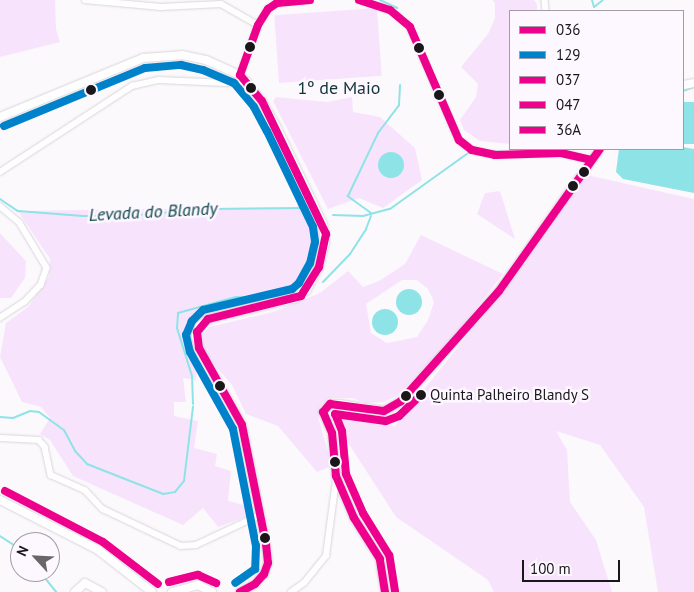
<!DOCTYPE html>
<html>
<head>
<meta charset="utf-8">
<style>
  body { margin:0 }
  #map { position:relative; width:694px; height:592px; overflow:hidden; background:#fcf9fd; font-family:"PT Sans",sans-serif }
  div>[style] { position:absolute }
  .green>* { inset:0; background:#f7e4fc; transform-origin:0 0 }
  .water>* { inset:0; background:#8ee3e7; transform-origin:0 0 }
  .round { border-radius:50% }
  .stream>* { height:2px; margin:-1px; padding:0 1px; transform-origin:1px; border-radius:1px; background:#8ee3e7 }
  .roads { filter:drop-shadow(0 0 1px #d9d5da) drop-shadow(0 0 1px #d9d5da) }
  .street>* { height:5.5px; margin:-2.75px; padding:0 2.75px; transform-origin:2.75px; border-radius:2.75px; background:#fffeff }
  .secondary>* { height:8px; margin:-4px; padding:0 4px; transform-origin:4px; border-radius:4px; background:#fffeff }
  .bus-1>* { height:8px; margin:-4px; padding:0 4px; transform-origin:4px; border-radius:4px; background:#ec008c }
  .bus-2>* { height:8px; margin:-4px; padding:0 4px; transform-origin:4px; border-radius:4px; background:#0082ca }
  .bus-3>* { height:8px; margin:-4px; padding:0 4px; transform-origin:4px; border-radius:4px; background:#ec008c }
  .bus-4>* { height:8px; margin:-4px; padding:0 4px; transform-origin:4px; border-radius:4px; background:#ec008c }
  .bus-5>* { height:8px; margin:-4px; padding:0 4px; transform-origin:4px; border-radius:4px; background:#ec008c }
  .dots>* { width:14px; height:14px; translate:-50% -50%; box-sizing:border-box; border:2px solid #fdf7ff; border-radius:50% }
  span { translate:-50% -50%; white-space:nowrap; text-align:center; line-height:1.15; -webkit-text-stroke:5px #fdf7ff; paint-order:stroke }
  .bus-label { font-size:15px; color:#1a171b }
  .left { translate:0 -50%; text-align:left }
  .neighbourhood-label { font-size:18px; color:#113435 }
  .water-label { font-size:18px; color:#0d4648; font-style:italic }
  .legend { position:absolute; left:509px; top:10px; width:175px; height:140px; box-sizing:border-box; background:#fdf7ff; border:1px solid #a29da4; margin:0; padding:6px 9px; list-style:none; font-size:15px; color:#1a171b }
  .legend li { display:flex; align-items:center; gap:10px; height:25px }
  .legend b { width:25px; border:1px solid #a29da4 }
  .north { position:absolute; left:10px; top:532px; width:50px; height:50px; box-sizing:border-box; background:#fdf7ff; border:1px solid #a29da4; border-radius:50%; rotate:295deg; font-size:14px; font-weight:700; line-height:20px; text-align:center; color:#1a171b }
  .north::after { content:''; display:block; margin:auto; width:18px; height:22px; background:#69666a; clip-path:polygon(50% 0,100% 100%,50% 72%,0 100%) }
  .scale { position:absolute; left:522px; top:560px; width:98px; height:22px; box-sizing:border-box; border:2px solid #1a171b; border-top:0; padding-left:6px; font-size:15px; line-height:18px; white-space:nowrap; color:#1a171b; -webkit-text-stroke:4px #fdf7ff; paint-order:stroke }
</style>
</head>
<body>
<div id="map">
  <div class="green">
    <div style="clip-path:polygon(0 0,55px 0,56px 29px,60px 42px,0 57px)"></div>
    <div style="clip-path:polygon(492px 0,534px 0,537px 4px,537px 11px,510px 11px,510px 144px,480px 141px,464px 130px,460px 120px,476px 97px,478px 84px,461px 67px,488px 34px,495px 18px,495px 3px)"></div>
    <div style="left:377px;top:8px;width:68px;height:103px;rotate:86deg"></div>
    <div style="clip-path:polygon(276px 97px,327px 102px,352px 97px,353px 112px,380px 117px,415px 148px,422px 180px,383px 208px,359px 198px,328px 209px,273px 101px)"></div>
    <div style="clip-path:polygon(587px 175px,694px 199px,694px 592px,658px 592px,644px 507px,600px 445px,556px 431px,567px 450px,570px 502px,596px 540px,612px 592px,494px 592px,488px 580px,396px 517px,334px 421px,337px 411px,385px 417px,394px 427px,502px 292px)"></div>
    <div style="clip-path:polygon(500px 191px,515px 239px,477px 214px,485px 193px)"></div>
    <div style="clip-path:polygon(306px 192px,319px 228px,319px 248px,311px 280px,288px 295px,210px 314px,199px 321px,192px 334px,197px 353px,196px 380px,183px 378px,186px 402px,174px 402px,174px 416px,198px 421px,194px 448px,217px 454px,215px 466px,231px 471px,228px 501px,252px 507px,251px 515px,218px 527px,203px 508px,183px 525px,73px 476px,50px 440px,40px 434px,50px 418px,41px 407px,22px 402px,0 357px,6px 323px,28px 307px,49px 277px,50px 259px,18px 211px,297px 207px,298px 193px)"></div>
    <div style="clip-path:polygon(0 233px,26px 261px,25px 278px,11px 298px,0 298px)"></div>
    <div style="clip-path:polygon(evenodd,421px 235px,503px 274px,456px 334px,397px 396px,383px 402px,367px 403px,352px 398px,329px 398px,321px 405px,318px 417px,332px 466px,317px 472px,278px 426px,246px 414px,232px 385px,201px 350px,201px 336px,209px 327px,273px 312px,320px 293px,348px 271px,363px 287px,379px 281px,405px 264px,421px 235px,402px 280px,417px 280px,428px 289px,434px 302px,428px 320px,417px 337px,387px 343px,371px 333px,366px 304px,402px 280px)"></div>
  </div>
  <div class="water">
    <div style="left:694px;top:102px;width:42px;height:11px;rotate:90deg"></div>
    <div style="clip-path:polygon(683px 147px,694px 149px,694px 193px,623px 179px,616px 172px,619px 149px)"></div>
    <div class="round" style="left:378px;top:152px;width:26px;height:26px"></div>
    <div class="round" style="left:396px;top:289px;width:26px;height:26px"></div>
    <div class="round" style="left:372px;top:309px;width:26px;height:26px"></div>
  </div>
  <div class="stream">
    <div style="left:380px;top:0;width:19px;rotate:25deg"></div>
    <div style="left:592px;top:0;width:7px;rotate:74deg"></div>
    <div style="left:594px;top:7px;width:11px;rotate:-38deg"></div>
    <div style="left:683px;top:91px;width:12px;rotate:-20deg"></div>
    <div style="left:488px;top:151px;width:18px;rotate:3deg"></div>
    <div style="left:0;top:199px;width:22px;rotate:34deg"></div>
    <div style="left:18px;top:211px;width:65px;rotate:4.4deg"></div>
    <div style="left:83px;top:216px;width:41px"></div>
    <div style="left:124px;top:216px;width:87px;rotate:-4.6deg"></div>
    <div style="left:211px;top:209px;width:100px;rotate:-0.6deg"></div>
    <div style="left:371px;top:213px;width:29px;rotate:-144deg"></div>
    <div style="left:348px;top:196px;width:70px;rotate:-64.5deg"></div>
    <div style="left:378px;top:133px;width:35px;rotate:-53deg"></div>
    <div style="left:399px;top:105px;width:20px;rotate:-87deg"></div>
    <div style="left:333px;top:215px;width:30px;rotate:2deg"></div>
    <div style="left:363px;top:216px;width:28px;rotate:-15deg"></div>
    <div style="left:390px;top:209px;width:100px;rotate:-35.6deg"></div>
    <div style="left:323px;top:282px;width:39px;rotate:-46deg"></div>
    <div style="left:350px;top:254px;width:30px;rotate:-57deg"></div>
    <div style="left:366px;top:229px;width:14px;rotate:-69deg"></div>
    <div style="left:193px;top:404px;width:28px;rotate:-92deg"></div>
    <div style="left:192px;top:376px;width:50px;rotate:-107.4deg"></div>
    <div style="left:177px;top:328px;width:15px;rotate:-86deg"></div>
    <div style="left:178px;top:313px;width:60px;rotate:-15.4deg"></div>
    <div style="left:236px;top:297px;width:19px;rotate:3deg"></div>
    <div style="left:255px;top:298px;width:41px;rotate:-12.7deg"></div>
    <div style="left:0;top:417px;width:13px;rotate:4deg"></div>
    <div style="left:13px;top:418px;width:18px;rotate:-22deg"></div>
    <div style="left:30px;top:411px;width:9px;rotate:6deg"></div>
    <div style="left:39px;top:412px;width:31px;rotate:36deg"></div>
    <div style="left:64px;top:430px;width:24px;rotate:62deg"></div>
    <div style="left:75px;top:451px;width:18px;rotate:47deg"></div>
    <div style="left:87px;top:464px;width:82px;rotate:21.5deg"></div>
    <div style="left:163px;top:494px;width:12px;rotate:-9deg"></div>
    <div style="left:175px;top:492px;width:14px;rotate:-51deg"></div>
    <div style="left:184px;top:481px;width:75px;rotate:-83.1deg"></div>
    <div style="left:0;top:536px;width:24px;rotate:33deg"></div>
    <div style="left:40px;top:572px;width:26px;rotate:51deg"></div>
  </div>
  <div class="roads">
    <div class="street">
      <div style="left:85px;top:0;width:76px;rotate:5.3deg"></div>
      <div style="left:161px;top:7px;width:60px;rotate:-2.9deg"></div>
      <div style="left:221px;top:4px;width:43px;rotate:29.6deg"></div>
      <div style="left:359px;top:0;width:33px;rotate:18deg"></div>
      <div style="left:390px;top:10px;width:26px;rotate:40deg"></div>
      <div style="left:410px;top:27px;width:123px;rotate:66.6deg"></div>
      <div style="left:459px;top:140px;width:16px;rotate:38deg"></div>
      <div style="left:472px;top:150px;width:24px;rotate:12deg"></div>
      <div style="left:495px;top:155px;width:66px;rotate:-1.7deg"></div>
      <div style="left:561px;top:153px;width:31px;rotate:13deg"></div>
      <div style="left:545px;top:0;width:11px;rotate:85deg"></div>
      <div style="left:240px;top:75px;width:53px;rotate:-70.2deg"></div>
      <div style="left:258px;top:25px;width:19px;rotate:-58deg"></div>
      <div style="left:268px;top:9px;width:11px;rotate:-34deg"></div>
      <div style="left:277px;top:3px;width:33px;rotate:-5deg"></div>
      <div style="left:0;top:172px;width:158px;rotate:-33.1deg"></div>
      <div style="left:132px;top:86px;width:28px;rotate:-13deg"></div>
      <div style="left:159px;top:80px;width:68px;rotate:2.5deg"></div>
      <div style="left:227px;top:83px;width:21px;rotate:-5deg"></div>
      <div style="left:0;top:206px;width:26px;rotate:40deg"></div>
      <div style="left:20px;top:223px;width:52px;rotate:59deg"></div>
      <div style="left:47px;top:268px;width:18px;rotate:109deg"></div>
      <div style="left:41px;top:285px;width:23px;rotate:133deg"></div>
      <div style="left:25px;top:302px;width:30px;rotate:147deg"></div>
      <div style="left:1px;top:438px;width:38px;rotate:3deg"></div>
      <div style="left:39px;top:440px;width:9px;rotate:49deg"></div>
      <div style="left:45px;top:447px;width:29px;rotate:78deg"></div>
      <div style="left:51px;top:475px;width:37px;rotate:24deg"></div>
      <div style="left:85px;top:490px;width:26px;rotate:47deg"></div>
      <div style="left:103px;top:509px;width:86px;rotate:25.4deg"></div>
      <div style="left:181px;top:546px;width:15px;rotate:-4deg"></div>
      <div style="left:196px;top:545px;width:71px;rotate:-25.1deg"></div>
      <div style="left:291px;top:592px;width:16px;rotate:-35deg"></div>
      <div style="left:304px;top:583px;width:35px;rotate:-51deg"></div>
      <div style="left:326px;top:556px;width:77px;rotate:-82.5deg"></div>
    </div>
    <div class="secondary">
      <div style="left:683px;top:85px;width:11px;rotate:-10deg"></div>
      <div style="left:0;top:117px;width:155px;rotate:-22.4deg"></div>
      <div style="left:143px;top:58px;width:39px;rotate:-4deg"></div>
      <div style="left:182px;top:55px;width:25px;rotate:12deg"></div>
      <div style="left:206px;top:60px;width:37px;rotate:24deg"></div>
      <div style="left:240px;top:75px;width:34px;rotate:50deg"></div>
      <div style="left:262px;top:101px;width:29px;rotate:61deg"></div>
      <div style="left:276px;top:126px;width:109px;rotate:64.4deg"></div>
      <div style="left:323px;top:224px;width:19px;rotate:84deg"></div>
      <div style="left:325px;top:243px;width:25px;rotate:104deg"></div>
      <div style="left:319px;top:267px;width:26px;rotate:118deg"></div>
      <div style="left:307px;top:290px;width:14px;rotate:144deg"></div>
      <div style="left:296px;top:298px;width:90px;rotate:166.6deg"></div>
      <div style="left:208px;top:319px;width:11px;rotate:139deg"></div>
      <div style="left:200px;top:326px;width:11px;rotate:112deg"></div>
      <div style="left:196px;top:336px;width:12px;rotate:76deg"></div>
      <div style="left:199px;top:348px;width:88px;rotate:60.8deg"></div>
      <div style="left:242px;top:425px;width:121px;rotate:78.6deg"></div>
      <div style="left:266px;top:544px;width:19px;rotate:84deg"></div>
      <div style="left:268px;top:563px;width:12px;rotate:110deg"></div>
      <div style="left:264px;top:574px;width:13px;rotate:132deg"></div>
      <div style="left:255px;top:584px;width:17px;rotate:152deg"></div>
      <div style="left:0;top:500px;width:110px;rotate:27deg"></div>
      <div style="left:98px;top:550px;width:68px;rotate:37.9deg"></div>
      <div style="left:75px;top:592px;width:13px;rotate:-42deg"></div>
      <div style="left:85px;top:583px;width:19px;rotate:28deg"></div>
      <div style="left:172px;top:592px;width:27px;rotate:-15deg"></div>
      <div style="left:198px;top:585px;width:16px;rotate:27deg"></div>
      <div style="left:385px;top:592px;width:33px;rotate:-99deg"></div>
      <div style="left:380px;top:559px;width:49px;rotate:-122.4deg"></div>
      <div style="left:354px;top:518px;width:46px;rotate:-113.2deg"></div>
      <div style="left:336px;top:476px;width:43px;rotate:-95.3deg"></div>
      <div style="left:332px;top:433px;width:23px;rotate:-113deg"></div>
      <div style="left:323px;top:412px;width:11px;rotate:-49deg"></div>
      <div style="left:330px;top:404px;width:10px"></div>
      <div style="left:340px;top:404px;width:45px;rotate:9deg"></div>
      <div style="left:384px;top:411px;width:20px;rotate:-30deg"></div>
      <div style="left:401px;top:401px;width:147px;rotate:-48.3deg"></div>
      <div style="left:499px;top:291px;width:174px;rotate:-54.6deg"></div>
    </div>
  </div>
  <div class="bus-1">
    <div style="left:359px;top:0;width:33px;rotate:18deg"></div>
    <div style="left:390px;top:10px;width:26px;rotate:40deg"></div>
    <div style="left:410px;top:27px;width:123px;rotate:66.6deg"></div>
    <div style="left:459px;top:140px;width:16px;rotate:38deg"></div>
    <div style="left:472px;top:150px;width:24px;rotate:12deg"></div>
    <div style="left:495px;top:155px;width:66px;rotate:-1.7deg"></div>
    <div style="left:561px;top:153px;width:31px;rotate:13deg"></div>
    <div style="left:240px;top:75px;width:34px;rotate:50deg"></div>
    <div style="left:262px;top:101px;width:148px;rotate:64.3deg"></div>
    <div style="left:326px;top:234px;width:34px;rotate:102deg"></div>
    <div style="left:319px;top:267px;width:34px;rotate:122deg"></div>
    <div style="left:301px;top:296px;width:96px;rotate:166.1deg"></div>
    <div style="left:208px;top:319px;width:17px;rotate:130deg"></div>
    <div style="left:197px;top:332px;width:16px;rotate:83deg"></div>
    <div style="left:199px;top:348px;width:88px;rotate:60.8deg"></div>
    <div style="left:242px;top:425px;width:121px;rotate:78.6deg"></div>
    <div style="left:266px;top:544px;width:19px;rotate:84deg"></div>
    <div style="left:268px;top:563px;width:12px;rotate:110deg"></div>
    <div style="left:264px;top:574px;width:13px;rotate:132deg"></div>
    <div style="left:255px;top:584px;width:17px;rotate:152deg"></div>
    <div style="left:240px;top:75px;width:53px;rotate:-70.2deg"></div>
    <div style="left:258px;top:25px;width:19px;rotate:-58deg"></div>
    <div style="left:268px;top:9px;width:11px;rotate:-34deg"></div>
    <div style="left:277px;top:3px;width:33px;rotate:-5deg"></div>
  </div>
  <div class="bus-2">
    <div style="left:4px;top:126px;width:152px;rotate:-22.4deg"></div>
    <div style="left:145px;top:68px;width:36px;rotate:-5deg"></div>
    <div style="left:181px;top:65px;width:23px;rotate:13deg"></div>
    <div style="left:203px;top:70px;width:34px;rotate:23deg"></div>
    <div style="left:234px;top:83px;width:31px;rotate:50deg"></div>
    <div style="left:254px;top:107px;width:27px;rotate:62deg"></div>
    <div style="left:267px;top:131px;width:106px;rotate:64.4deg"></div>
    <div style="left:313px;top:227px;width:15px;rotate:82deg"></div>
    <div style="left:315px;top:242px;width:22px;rotate:103deg"></div>
    <div style="left:310px;top:263px;width:23px;rotate:119deg"></div>
    <div style="left:299px;top:283px;width:9px;rotate:139deg"></div>
    <div style="left:292px;top:289px;width:91px;rotate:166.7deg"></div>
    <div style="left:203px;top:310px;width:16px;rotate:135deg"></div>
    <div style="left:192px;top:321px;width:15px;rotate:113deg"></div>
    <div style="left:186px;top:335px;width:17px;rotate:77deg"></div>
    <div style="left:190px;top:352px;width:88px;rotate:60.8deg"></div>
    <div style="left:233px;top:429px;width:119px;rotate:78.9deg"></div>
    <div style="left:256px;top:546px;width:23px;rotate:92deg"></div>
    <div style="left:255px;top:569px;width:24px;rotate:145deg"></div>
  </div>
  <div class="bus-3">
    <div style="left:385px;top:592px;width:33px;rotate:-99deg"></div>
    <div style="left:380px;top:559px;width:49px;rotate:-122.4deg"></div>
    <div style="left:354px;top:518px;width:46px;rotate:-113.2deg"></div>
    <div style="left:336px;top:476px;width:43px;rotate:-95.3deg"></div>
    <div style="left:332px;top:433px;width:23px;rotate:-113deg"></div>
    <div style="left:323px;top:412px;width:11px;rotate:-49deg"></div>
    <div style="left:330px;top:404px;width:54px;rotate:7.4deg"></div>
    <div style="left:384px;top:411px;width:20px;rotate:-30deg"></div>
    <div style="left:401px;top:401px;width:147px;rotate:-48.3deg"></div>
    <div style="left:499px;top:291px;width:174px;rotate:-54.6deg"></div>
  </div>
  <div class="bus-4">
    <div style="left:5px;top:491px;width:110px;rotate:27.5deg"></div>
    <div style="left:103px;top:542px;width:69px;rotate:37.4deg"></div>
    <div style="left:169px;top:582px;width:30px;rotate:-14deg"></div>
    <div style="left:198px;top:575px;width:20px;rotate:24deg"></div>
  </div>
  <div class="bus-5">
    <div style="left:395px;top:591px;width:36px;rotate:-99deg"></div>
    <div style="left:389px;top:555px;width:49px;rotate:-121.8deg"></div>
    <div style="left:363px;top:513px;width:43px;rotate:-113.6deg"></div>
    <div style="left:346px;top:474px;width:43px;rotate:-95.3deg"></div>
    <div style="left:342px;top:431px;width:18px;rotate:-112deg"></div>
    <div style="left:335px;top:414px;width:51px;rotate:7.8deg"></div>
    <div style="left:386px;top:421px;width:14px;rotate:-21deg"></div>
    <div style="left:399px;top:416px;width:30px;rotate:-44deg"></div>
  </div>
  <div class="dots">
    <div style="left:250px;top:47px;background:#1a171b"></div>
    <div style="left:419px;top:48px;background:#1a171b"></div>
    <div style="left:251px;top:88px;background:#1a171b"></div>
    <div style="left:91px;top:90px;background:#1a171b"></div>
    <div style="left:439px;top:95px;background:#1a171b"></div>
    <div style="left:584px;top:172px;background:#1a171b"></div>
    <div style="left:573px;top:186px;background:#1a171b"></div>
    <div style="left:220px;top:386px;background:#1a171b"></div>
    <div style="left:421px;top:395px;background:#1a171b"></div>
    <div style="left:406px;top:396px;background:#1a171b"></div>
    <div style="left:335px;top:462px;background:#1a171b"></div>
    <div style="left:265px;top:538px;background:#1a171b"></div>
  </div>
  <div class="bus-label">
    <span class="left" style="left:430px;top:395px">Quinta Palheiro Blandy S</span>
  </div>
  <div class="neighbourhood-label">
    <span style="left:339px;top:88px">1º de Maio</span>
  </div>
  <div class="water-label">
    <span style="left:153px;top:212px;rotate:-3deg">Levada do Blandy</span>
  </div>
  <ul class="legend">
  <li><b style="height:6px;background:#ec008c"></b>036</li>
  <li><b style="height:6px;background:#0082ca"></b>129</li>
  <li><b style="height:6px;background:#ec008c"></b>037</li>
  <li><b style="height:6px;background:#ec008c"></b>047</li>
  <li><b style="height:6px;background:#ec008c"></b>36A</li>
  </ul>
  <div class="north">N</div>
  <div class="scale">100 m</div>
</div>
</body>
</html>
